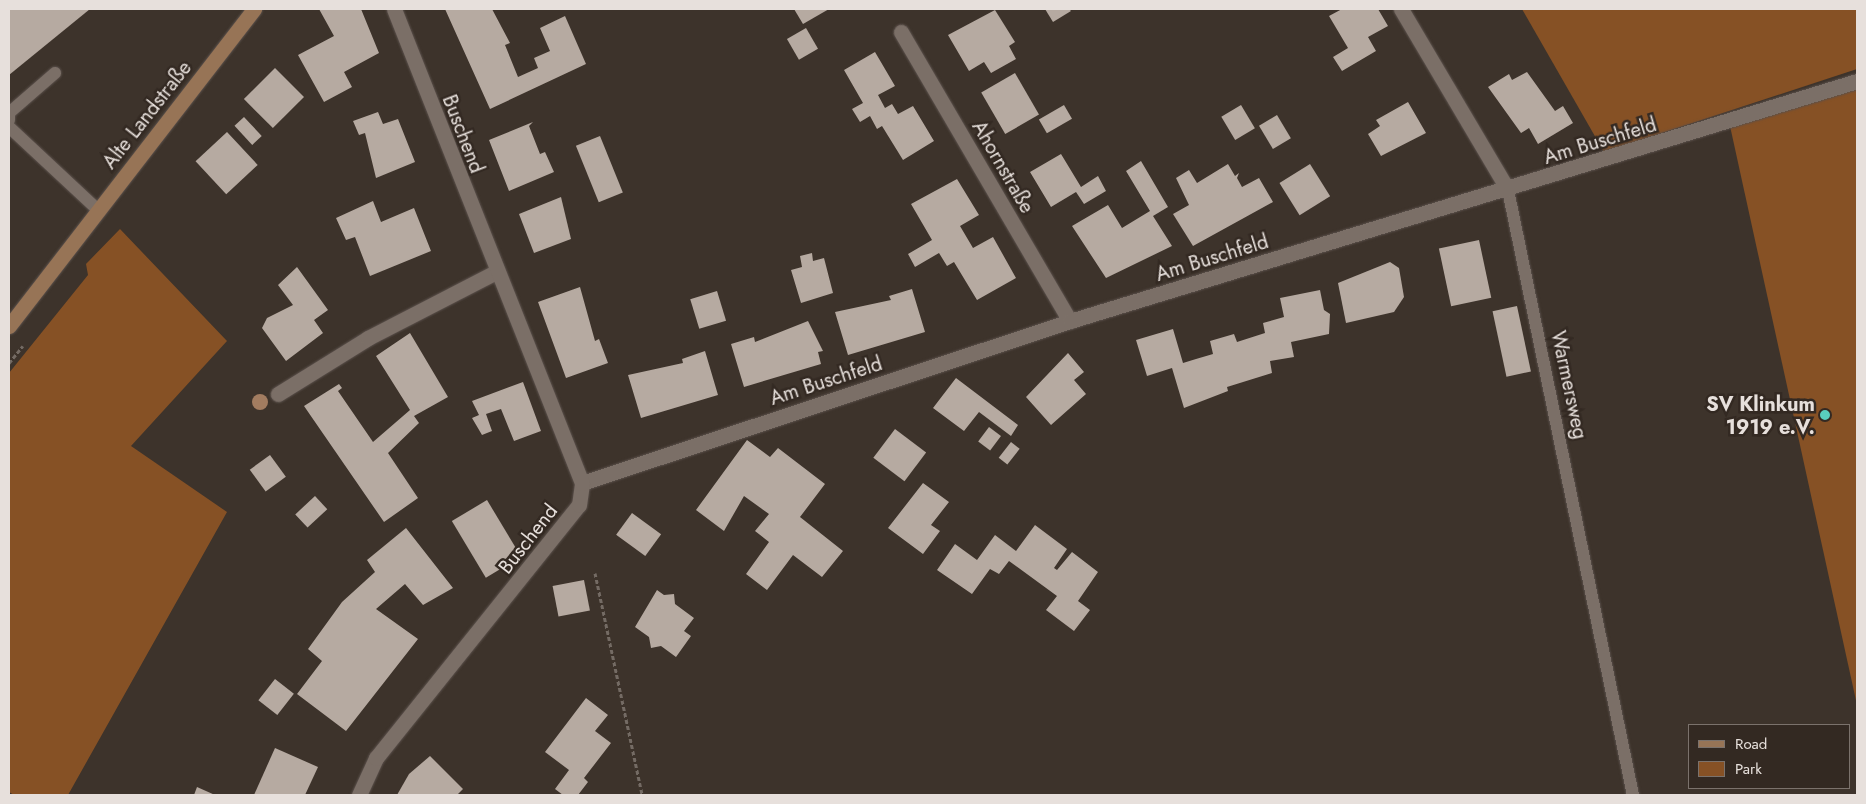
<!DOCTYPE html>
<html>
<head>
<meta charset="utf-8">
<style>
  body { margin:0 }
  #map { position:relative; width:1866px; height:804px; overflow:hidden; background:#3d332b; font-family:Jost,sans-serif }
  div>[style] { position:absolute }
  .green>* { inset:0; background:#865125 }
  .building>* { inset:0; background:#b6aaa1; transform-origin:0 0 }
  .path>* { height:3px; margin-top:-1.5px; transform-origin:0; background:repeating-linear-gradient(90deg,#746b64 0 4px,transparent 0 6.5px) }
  .roads { filter:drop-shadow(0 0 1px #5b514c) drop-shadow(0 0 1px #5b514c) }
  .service>* { height:12px; margin:-6px; padding:0 6px; transform-origin:6px; border-radius:6px; background:#7b6f67 }
  .minor>* { height:15px; margin:-7.5px; padding:0 7.5px; transform-origin:7.5px; border-radius:7.5px; background:#7b6f67 }
  .secondary>* { height:15px; margin:-7.5px; padding:0 7.5px; transform-origin:7.5px; border-radius:7.5px; background:#977456 }
  .trees>* { width:16px; height:16px; margin:-8px; border-radius:50%; background:#a27c60 }
  .dots>* { width:14px; height:14px; translate:-50% -50%; box-sizing:border-box; border:2px solid #332922; border-radius:50% }
  span { translate:-50% -50%; white-space:nowrap; text-align:center; line-height:1.15; -webkit-text-stroke:5px #332922; paint-order:stroke }
  .street-label { font-size:20px; color:#e7e0dc }
  .poi-label { font-size:20px; color:#e7e0dc; font-weight:700 }
  .right { translate:-100% -50%; text-align:right }
  .frame { position:absolute; inset:0; border:10px solid #e7e0dc; pointer-events:none }
  .legend { position:absolute; left:1688px; top:724px; width:162px; height:65px; box-sizing:border-box; background:#332922; border:1px solid #7b726c; margin:0; padding:6px 9px; list-style:none; font-size:15px; color:#e7e0dc }
  .legend li { display:flex; align-items:center; gap:10px; height:25px }
  .legend b { width:25px; border:1px solid #7b726c }
</style>
</head>
<body>
<div id="map">
  <div class="green">
    <div style="clip-path:polygon(1522px 9px,1857px 9px,1857px 69px,1604px 152px)"></div>
    <div style="clip-path:polygon(1857px 87px,1857px 705px,1730px 126px)"></div>
    <div style="clip-path:polygon(120px 229px,227px 341px,131px 446px,227px 512px,68px 795px,14px 795px,9px 792px,9px 373px,88px 275px,86px 264px)"></div>
  </div>
  <div class="building">
    <div style="clip-path:polygon(9px 9px,90px 9px,9px 75px)"></div>
    <div style="clip-path:polygon(319px 9px,361px 9px,379px 53px,344px 72px,352px 87px,324px 102px,298px 55px,334px 36px)"></div>
    <div style="clip-path:polygon(445px 9px,492px 9px,510px 43px,505px 45px,518px 77px,538px 68px,534px 58px,550px 51px,540px 28px,565px 16px,586px 64px,490px 109px)"></div>
    <div style="clip-path:polygon(794px 9px,829px 9px,803px 24px)"></div>
    <div style="clip-path:polygon(1045px 9px,1069px 9px,1071px 11px,1053px 22px)"></div>
    <div style="clip-path:polygon(1342px 9px,1378px 9px,1388px 26px,1368px 37px,1376px 51px,1342px 71px,1333px 57px,1348px 48px,1329px 16px)"></div>
    <div style="clip-path:polygon(995px 10px,1015px 42px,1009px 46px,1016px 59px,991px 73px,984px 62px,969px 71px,948px 35px)"></div>
    <div style="left:806px;top:28px;width:24px;height:22px;rotate:60deg"></div>
    <div style="clip-path:polygon(875px 52px,895px 86px,878px 95px,885px 108px,892px 104px,898px 114px,913px 106px,934px 141px,903px 160px,882px 126px,877px 129px,870px 116px,860px 122px,852px 109px,863px 103px,844px 70px)"></div>
    <div style="left:275px;top:68px;width:41px;height:44px;rotate:45deg"></div>
    <div style="clip-path:polygon(1527px 72px,1555px 111px,1563px 106px,1573px 123px,1538px 144px,1529px 128px,1521px 133px,1488px 87px,1509px 74px,1512px 80px)"></div>
    <div style="left:1015px;top:73px;width:48px;height:39px;rotate:60deg"></div>
    <div style="clip-path:polygon(1408px 102px,1426px 133px,1381px 156px,1368px 134px,1380px 126px,1376px 120px)"></div>
    <div style="left:1064px;top:105px;width:16px;height:29px;rotate:60deg"></div>
    <div style="left:1241px;top:105px;width:27px;height:23px;rotate:59deg"></div>
    <div style="clip-path:polygon(378px 112px,383px 124px,398px 119px,415px 162px,376px 178px,365px 133px,359px 135px,353px 121px)"></div>
    <div style="left:1277px;top:115px;width:27px;height:21px;rotate:59deg"></div>
    <div style="left:244px;top:117px;width:26px;height:13px;rotate:47deg"></div>
    <div style="clip-path:polygon(533px 122px,529px 126px,540px 154px,545px 152px,554px 172px,509px 191px,489px 140px)"></div>
    <div style="left:227px;top:132px;width:45px;height:43px;rotate:47deg"></div>
    <div style="left:600px;top:136px;width:61px;height:26px;rotate:68deg"></div>
    <div style="clip-path:polygon(1061px 154px,1081px 187px,1098px 176px,1106px 191px,1084px 204px,1076px 192px,1051px 207px,1030px 172px)"></div>
    <div style="clip-path:polygon(1141px 161px,1168px 207px,1153px 216px,1172px 246px,1106px 278px,1072px 226px,1108px 205px,1122px 228px,1150px 211px,1126px 171px)"></div>
    <div style="clip-path:polygon(1228px 164px,1235px 176px,1239px 173px,1237px 178px,1242px 187px,1259px 178px,1273px 202px,1193px 246px,1173px 214px,1189px 205px,1176px 178px,1189px 170px,1197px 183px)"></div>
    <div style="left:1310px;top:164px;width:38px;height:36px;rotate:58deg"></div>
    <div style="clip-path:polygon(957px 179px,979px 215px,960px 226px,973px 248px,993px 237px,1016px 278px,977px 300px,954px 262px,947px 266px,939px 253px,915px 267px,908px 254px,932px 240px,911px 204px)"></div>
    <div style="clip-path:polygon(561px 197px,571px 239px,534px 253px,519px 214px)"></div>
    <div style="clip-path:polygon(373px 201px,381px 222px,414px 208px,431px 251px,370px 276px,355px 237px,346px 240px,336px 218px)"></div>
    <div style="left:1479px;top:240px;width:59px;height:41px;rotate:78deg"></div>
    <div style="clip-path:polygon(812px 253px,813px 261px,824px 258px,833px 293px,801px 303px,791px 270px,802px 267px,800px 256px)"></div>
    <div style="clip-path:polygon(1390px 262px,1399px 268px,1404px 297px,1394px 312px,1346px 323px,1338px 283px)"></div>
    <div style="clip-path:polygon(297px 267px,328px 310px,314px 320px,323px 333px,286px 361px,262px 328px,267px 318px,293px 305px,278px 285px)"></div>
    <div style="clip-path:polygon(580px 287px,595px 341px,599px 339px,608px 363px,566px 378px,538px 302px)"></div>
    <div style="clip-path:polygon(912px 289px,925px 332px,848px 355px,835px 312px,891px 300px,889px 296px)"></div>
    <div style="clip-path:polygon(1320px 290px,1324px 310px,1330px 314px,1329px 334px,1291px 342px,1294px 357px,1270px 361px,1272px 373px,1227px 387px,1228px 391px,1184px 408px,1172px 368px,1147px 376px,1136px 340px,1173px 329px,1183px 363px,1196px 359px,1213px 354px,1210px 341px,1234px 334px,1237px 342px,1265px 333px,1263px 323px,1284px 317px,1280px 298px)"></div>
    <div style="left:717px;top:291px;width:31px;height:28px;rotate:73deg"></div>
    <div style="left:1517px;top:306px;width:67px;height:25px;rotate:78deg"></div>
    <div style="clip-path:polygon(808px 321px,823px 351px,818px 352px,821px 364px,744px 387px,731px 344px,754px 337px,755px 342px)"></div>
    <div style="clip-path:polygon(410px 333px,448px 397px,414px 416px,419px 423px,388px 453px,418px 498px,384px 522px,304px 406px,339px 384px,342px 388px,338px 391px,373px 442px,410px 410px,376px 356px)"></div>
    <div style="clip-path:polygon(705px 351px,718px 395px,641px 418px,628px 375px,683px 363px,682px 359px)"></div>
    <div style="clip-path:polygon(1068px 353px,1084px 372px,1074px 380px,1086px 394px,1051px 425px,1026px 397px)"></div>
    <div style="clip-path:polygon(956px 378px,1018px 425px,1011px 436px,979px 412px,964px 431px,933px 408px)"></div>
    <div style="clip-path:polygon(523px 382px,541px 431px,514px 441px,501px 409px,486px 414px,492px 431px,482px 435px,472px 418px,479px 415px,472px 401px)"></div>
    <div style="left:989px;top:427px;width:15px;height:18px;rotate:37deg"></div>
    <div style="left:895px;top:429px;width:39px;height:36px;rotate:37deg"></div>
    <div style="clip-path:polygon(747px 440px,770px 457px,778px 448px,825px 484px,800px 517px,843px 551px,822px 577px,793px 555px,767px 590px,746px 574px,769px 542px,755px 531px,769px 514px,744px 496px,724px 531px,696px 510px)"></div>
    <div style="left:1011px;top:442px;width:11px;height:20px;rotate:38deg"></div>
    <div style="left:270px;top:455px;width:27px;height:25px;rotate:54deg"></div>
    <div style="clip-path:polygon(923px 483px,949px 502px,931px 525px,940px 531px,923px 554px,888px 528px)"></div>
    <div style="left:315px;top:496px;width:18px;height:27px;rotate:47deg"></div>
    <div style="left:487px;top:500px;width:66px;height:41px;rotate:59deg"></div>
    <div style="left:632px;top:513px;width:36px;height:27px;rotate:36deg"></div>
    <div style="clip-path:polygon(1035px 525px,1067px 549px,1054px 568px,1057px 570px,1072px 552px,1098px 572px,1078px 601px,1090px 610px,1074px 631px,1046px 610px,1057px 596px,1009px 561px,999px 574px,990px 569px,972px 594px,937px 570px,955px 544px,977px 560px,995px 535px,1016px 551px)"></div>
    <div style="clip-path:polygon(406px 528px,453px 588px,423px 605px,405px 584px,376px 609px,418px 639px,346px 731px,297px 694px,322px 661px,308px 649px,342px 602px,375px 572px,367px 560px)"></div>
    <div style="left:584px;top:580px;width:31px;height:32px;rotate:79deg"></div>
    <div style="clip-path:polygon(657px 590px,664px 595px,674px 594px,675px 604px,694px 618px,684px 631px,691px 636px,676px 657px,661px 646px,651px 648px,649px 637px,635px 627px)"></div>
    <div style="left:275px;top:679px;width:24px;height:27px;rotate:38deg"></div>
    <div style="clip-path:polygon(586px 698px,608px 715px,595px 731px,611px 743px,584px 778px,588px 782px,578px 795px,563px 795px,555px 789px,569px 770px,545px 752px)"></div>
    <div style="clip-path:polygon(275px 748px,318px 767px,305px 795px,254px 795px)"></div>
    <div style="clip-path:polygon(430px 756px,463px 789px,457px 795px,397px 795px,409px 774px)"></div>
    <div style="clip-path:polygon(197px 787px,215px 795px,194px 795px)"></div>
  </div>
  <div class="path">
    <div style="left:9px;top:363px;width:22px;rotate:-51deg"></div>
    <div style="left:595px;top:573px;width:227px;rotate:78deg"></div>
  </div>
  <div class="roads">
    <div class="service">
      <div style="left:9px;top:120px;width:7px;rotate:-90deg"></div>
      <div style="left:9px;top:113px;width:61px;rotate:-41deg"></div>
      <div style="left:9px;top:127px;width:123px;rotate:43deg"></div>
      <div style="left:1508px;top:190px;width:618px;rotate:78.33deg"></div>
    </div>
    <div class="minor">
      <div style="left:1401px;top:9px;width:210px;rotate:59.4deg"></div>
      <div style="left:901px;top:32px;width:335px;rotate:59.7deg"></div>
      <div style="left:278px;top:394px;width:106px;rotate:-31.9deg"></div>
      <div style="left:368px;top:338px;width:144px;rotate:-27.3deg"></div>
      <div style="left:582px;top:483px;width:514px;rotate:-18.36deg"></div>
      <div style="left:1070px;top:321px;width:823px;rotate:-16.96deg"></div>
      <div style="left:359px;top:795px;width:41px;rotate:-65.3deg"></div>
      <div style="left:376px;top:758px;width:324px;rotate:-51.3deg"></div>
      <div style="left:579px;top:505px;width:22px;rotate:-82deg"></div>
      <div style="left:582px;top:483px;width:510px;rotate:-111.63deg"></div>
    </div>
    <div class="secondary">
      <div style="left:9px;top:326px;width:401px;rotate:-52.3deg"></div>
    </div>
  </div>
  <div class="trees">
    <div style="left:260px;top:402px"></div>
  </div>
  <div class="dots">
    <div style="left:1825px;top:415px;background:#59cebe"></div>
  </div>
  <div class="street-label">
    <span style="left:147px;top:115px;rotate:-52deg">Alte Landstraße</span>
    <span style="left:463px;top:134px;rotate:69deg">Buschend</span>
    <span style="left:1600px;top:141px;rotate:-17deg">Am Buschfeld</span>
    <span style="left:1003px;top:167px;rotate:60deg">Ahornstraße</span>
    <span style="left:1212px;top:258px;rotate:-17deg">Am Buschfeld</span>
    <span style="left:826px;top:381px;rotate:-18deg">Am Buschfeld</span>
    <span style="left:1569px;top:385px;rotate:78deg">Warmersweg</span>
    <span style="left:528px;top:539px;rotate:-52deg">Buschend</span>
  </div>
  <div class="poi-label">
    <span class="right" style="left:1815px;top:416px">SV Klinkum<br>1919 e.V.</span>
  </div>
  <div class="frame"></div>
  <ul class="legend">
  <li><b style="height:6px;background:#977456"></b>Road</li>
  <li><b style="height:14px;background:#865125"></b>Park</li>
  </ul>
</div>
</body>
</html>
